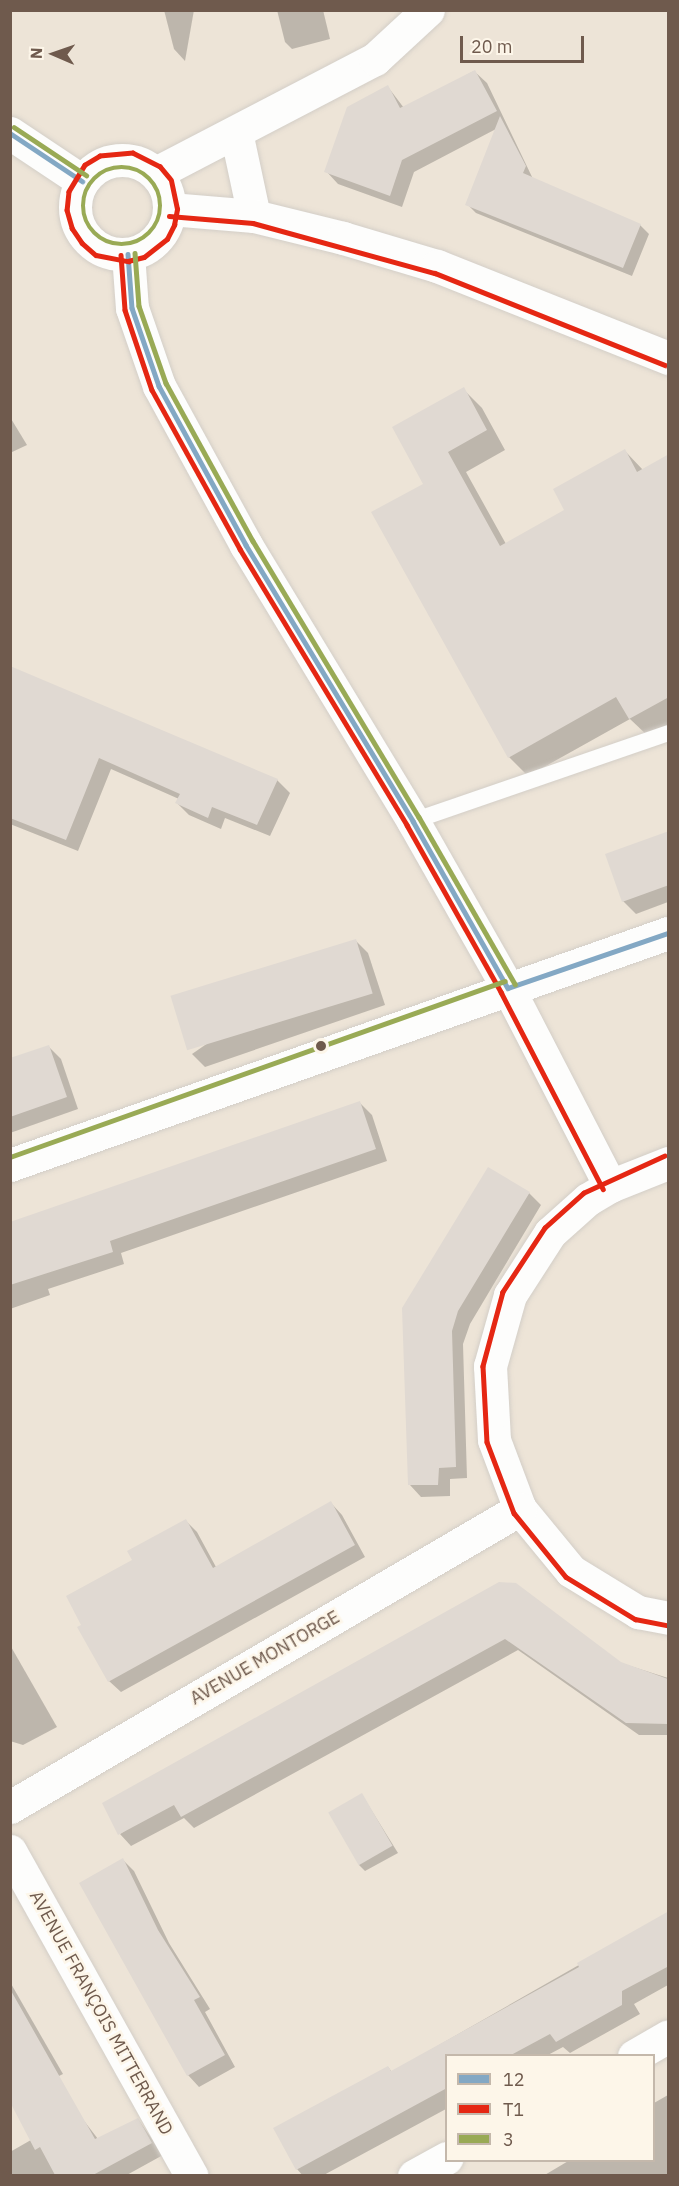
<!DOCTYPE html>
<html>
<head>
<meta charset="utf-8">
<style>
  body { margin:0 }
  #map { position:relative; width:679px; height:2186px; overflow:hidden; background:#f4f1e9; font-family:"IBM Plex Sans",sans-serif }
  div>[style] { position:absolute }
  .residential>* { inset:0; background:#ede4d7 }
  .shadow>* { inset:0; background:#0003 }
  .building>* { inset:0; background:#e0d9d2; transform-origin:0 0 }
  .roads { filter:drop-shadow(0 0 2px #d3cec7) drop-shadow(0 0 2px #d3cec7) }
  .lane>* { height:16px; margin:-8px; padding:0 8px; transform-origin:8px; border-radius:8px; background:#fdfdfc }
  .street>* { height:33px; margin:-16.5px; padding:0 16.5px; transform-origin:16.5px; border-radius:16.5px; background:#fdfdfc }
  .secondary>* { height:33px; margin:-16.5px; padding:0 16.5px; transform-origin:16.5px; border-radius:16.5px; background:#fdfdfc }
  .secondary>.ring { margin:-16.5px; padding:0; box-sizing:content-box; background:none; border:33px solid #fdfdfc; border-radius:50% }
  .bus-1>* { height:4.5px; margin:-2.25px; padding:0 2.25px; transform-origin:2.25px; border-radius:2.25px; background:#83a8c4 }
  .bus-2>* { height:4.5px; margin:-2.25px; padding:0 2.25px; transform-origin:2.25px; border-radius:2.25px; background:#e52713 }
  .bus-3>* { height:4.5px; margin:-2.25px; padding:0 2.25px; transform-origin:2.25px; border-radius:2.25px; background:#9a5 }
  .bus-3>.ring { margin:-2.25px; padding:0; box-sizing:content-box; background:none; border:4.5px solid #9a5; border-radius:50% }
  .dots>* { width:16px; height:16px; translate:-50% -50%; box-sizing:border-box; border:3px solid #fdf6e9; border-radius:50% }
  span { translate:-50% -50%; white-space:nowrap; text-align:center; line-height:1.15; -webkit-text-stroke:5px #fdf6e9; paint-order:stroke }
  .street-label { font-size:18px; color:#6f5a4d }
  .frame { position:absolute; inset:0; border:12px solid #6f5a4d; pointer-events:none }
  .legend { position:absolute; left:445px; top:2054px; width:210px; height:108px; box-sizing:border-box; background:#fdf6e9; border:2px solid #c4b8ab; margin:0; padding:8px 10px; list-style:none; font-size:18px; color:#6f5a4d }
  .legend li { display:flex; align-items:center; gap:12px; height:30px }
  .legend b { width:30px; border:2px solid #c4b8ab }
  .north { position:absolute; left:24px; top:24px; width:60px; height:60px; -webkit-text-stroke:4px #fdf6e9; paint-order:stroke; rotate:272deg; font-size:16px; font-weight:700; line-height:24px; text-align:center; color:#6f5a4d }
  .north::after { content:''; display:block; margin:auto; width:21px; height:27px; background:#6f5a4d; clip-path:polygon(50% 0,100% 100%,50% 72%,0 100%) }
  .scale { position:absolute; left:460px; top:36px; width:124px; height:27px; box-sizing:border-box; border:3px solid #6f5a4d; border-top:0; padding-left:8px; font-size:18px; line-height:21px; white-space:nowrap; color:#6f5a4d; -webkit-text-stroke:4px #fdf6e9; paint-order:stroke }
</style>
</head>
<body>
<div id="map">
  <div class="residential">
    <div style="clip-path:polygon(evenodd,11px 11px,668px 11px,668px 2175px,11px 2176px,11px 11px,446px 2056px,654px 2056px,654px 2160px,446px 2160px,446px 2056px)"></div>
  </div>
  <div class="shadow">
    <div style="clip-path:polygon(164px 10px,194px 10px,185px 61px,174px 49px)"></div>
    <div style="clip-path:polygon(277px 10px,323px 10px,330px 39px,292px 49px,285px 42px)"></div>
    <div style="clip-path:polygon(474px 71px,487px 83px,533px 179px,640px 225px,649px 234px,632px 276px,476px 213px,467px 204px,496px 129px,414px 172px,402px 207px,338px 184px,326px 171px,388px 87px,404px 108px)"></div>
    <div style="clip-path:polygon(463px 389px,482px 408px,505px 450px,466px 472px,506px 544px,566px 510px,625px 451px,643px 470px,668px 456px,668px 727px,649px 737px,630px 719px,528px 776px,509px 757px,425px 485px)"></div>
    <div style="clip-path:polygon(10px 417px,27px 445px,10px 453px)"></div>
    <div style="clip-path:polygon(10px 667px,277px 780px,290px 793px,270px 836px,225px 818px,221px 829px,189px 815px,177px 803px,179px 799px,111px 769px,78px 851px,10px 824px)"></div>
    <div style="clip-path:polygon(668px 833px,668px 902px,636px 914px,623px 901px)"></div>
    <div style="clip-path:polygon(356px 941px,368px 953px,385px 1005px,205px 1067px,192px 1054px)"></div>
    <div style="clip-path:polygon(49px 1047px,61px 1059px,78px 1109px,10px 1133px,10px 1060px)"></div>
    <div style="clip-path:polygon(360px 1103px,372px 1115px,387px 1161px,121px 1253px,124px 1264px,48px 1289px,50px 1295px,10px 1309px,10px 1224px)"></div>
    <div style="clip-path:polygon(488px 1170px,529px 1193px,541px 1205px,470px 1324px,463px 1344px,467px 1478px,450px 1479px,450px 1496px,421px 1497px,410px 1485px)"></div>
    <div style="clip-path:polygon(331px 1503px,342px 1515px,365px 1557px,121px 1692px,109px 1681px,134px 1560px,186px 1521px,197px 1532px,216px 1567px)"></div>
    <div style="clip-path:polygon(500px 1583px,621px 1663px,668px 1678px,668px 1735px,639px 1735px,518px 1650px,194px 1828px,184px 1818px,131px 1846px,120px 1834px)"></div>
    <div style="clip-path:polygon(10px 1645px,57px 1727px,23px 1745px,10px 1741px)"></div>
    <div style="clip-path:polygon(362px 1795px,398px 1853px,365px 1871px,359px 1865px)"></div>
    <div style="clip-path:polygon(123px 1860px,134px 1871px,169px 1943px,210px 2009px,205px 2012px,235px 2067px,199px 2087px,188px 2075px)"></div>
    <div style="clip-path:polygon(668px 1914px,668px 1985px,634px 2004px,640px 2014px,570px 2053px,563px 2047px,546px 2056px,446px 2056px,446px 2109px,322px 2176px,303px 2176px,297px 2169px,275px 2128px,388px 2067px,392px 2072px)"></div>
    <div style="clip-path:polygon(10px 1982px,63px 2074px,25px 2093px,10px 2076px)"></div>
    <div style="clip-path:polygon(668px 2095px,668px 2176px,543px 2176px,570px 2160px,654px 2160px,654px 2103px)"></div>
    <div style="clip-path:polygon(78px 2113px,98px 2139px,138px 2119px,163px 2155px,125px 2176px,10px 2176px,10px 2152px)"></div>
  </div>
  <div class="building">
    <div style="clip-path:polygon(475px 70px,497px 111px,402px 160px,390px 196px,324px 172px,347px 107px,388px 85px,400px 108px)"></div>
    <div style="clip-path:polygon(500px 116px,526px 166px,523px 173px,641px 224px,623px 268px,465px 205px)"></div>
    <div style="clip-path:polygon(464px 387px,487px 430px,448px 452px,500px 546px,564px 510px,553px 489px,625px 449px,637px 472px,669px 454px,669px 697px,629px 719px,616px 697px,508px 758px,371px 512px,423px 484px,392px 427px)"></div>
    <div style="clip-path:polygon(10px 666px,278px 779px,257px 825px,212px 807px,208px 818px,175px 803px,180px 794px,99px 758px,66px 840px,10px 818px)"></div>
    <div style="clip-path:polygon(669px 831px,669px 885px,622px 902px,605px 854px)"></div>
    <div style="left:356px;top:939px;width:57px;height:194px;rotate:73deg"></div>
    <div style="clip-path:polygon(49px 1045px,67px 1097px,10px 1117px,10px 1058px)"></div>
    <div style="clip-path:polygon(360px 1101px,376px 1149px,110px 1241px,113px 1252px,10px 1285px,10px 1222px)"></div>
    <div style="clip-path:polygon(488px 1167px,530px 1192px,458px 1311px,452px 1331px,456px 1467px,439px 1468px,438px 1485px,408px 1485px,402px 1308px)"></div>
    <div style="clip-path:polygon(331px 1501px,355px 1545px,108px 1682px,77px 1627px,81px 1625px,66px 1596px,132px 1560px,127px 1551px,186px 1519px,213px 1568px)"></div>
    <div style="clip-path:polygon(499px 1582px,516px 1583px,621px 1662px,668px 1679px,668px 1724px,626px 1723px,505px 1639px,181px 1817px,174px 1805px,118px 1835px,102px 1803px)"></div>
    <div style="left:362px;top:1793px;width:61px;height:39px;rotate:60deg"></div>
    <div style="clip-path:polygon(123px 1858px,158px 1930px,200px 1997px,194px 2000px,225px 2055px,187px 2076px,79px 1883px)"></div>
    <div style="clip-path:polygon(669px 1911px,669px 1966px,622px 1991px,622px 2005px,556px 2042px,550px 2034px,511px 2055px,447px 2055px,447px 2088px,296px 2170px,273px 2128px,388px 2066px,391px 2071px,579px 1967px,577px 1963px)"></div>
    <div style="clip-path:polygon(10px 1989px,95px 2139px,138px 2118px,152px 2143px,93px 2175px,55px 2175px,40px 2147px,35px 2150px,10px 2102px)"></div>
  </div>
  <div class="roads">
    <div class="lane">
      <div style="left:413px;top:821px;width:270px;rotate:-19deg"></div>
    </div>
    <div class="street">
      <div style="left:236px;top:132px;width:86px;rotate:77.9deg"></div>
      <div style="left:156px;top:173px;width:247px;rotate:-27.5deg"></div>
      <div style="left:375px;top:59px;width:72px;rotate:-42.8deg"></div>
      <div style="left:128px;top:254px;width:54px;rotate:85.8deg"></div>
      <div style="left:132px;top:308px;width:83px;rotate:70.9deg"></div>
      <div style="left:159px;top:386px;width:181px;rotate:61.3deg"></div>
      <div style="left:246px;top:545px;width:323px;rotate:58.8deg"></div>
      <div style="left:413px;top:821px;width:192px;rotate:60.4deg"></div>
      <div style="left:508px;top:988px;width:223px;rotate:62.7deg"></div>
      <div style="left:668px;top:1163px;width:62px;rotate:158.4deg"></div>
      <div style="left:610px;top:1186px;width:26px;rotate:149deg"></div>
      <div style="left:588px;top:1199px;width:51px;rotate:138.2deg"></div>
      <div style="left:550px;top:1233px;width:74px;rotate:122.8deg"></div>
      <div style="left:510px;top:1295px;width:74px;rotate:105.7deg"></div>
      <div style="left:490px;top:1366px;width:74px;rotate:86.9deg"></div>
      <div style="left:494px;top:1440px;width:74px;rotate:69.4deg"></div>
      <div style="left:520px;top:1509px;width:80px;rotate:50.6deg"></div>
      <div style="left:571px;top:1571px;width:79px;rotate:31.5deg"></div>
      <div style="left:638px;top:1612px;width:31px;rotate:11deg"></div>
      <div style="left:10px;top:1165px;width:698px;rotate:-19.42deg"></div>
      <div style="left:10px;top:1807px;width:591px;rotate:-30.3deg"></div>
      <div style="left:10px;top:1851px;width:372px;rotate:60.8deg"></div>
      <div style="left:634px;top:2056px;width:39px;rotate:-30deg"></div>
      <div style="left:414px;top:2176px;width:37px;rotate:-29deg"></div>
    </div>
    <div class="secondary">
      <div style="left:10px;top:133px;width:87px;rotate:33.7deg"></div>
      <div class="ring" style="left:75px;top:160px;width:61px;height:61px"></div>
      <div style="left:170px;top:209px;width:84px;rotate:4.8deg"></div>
      <div style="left:254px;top:216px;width:92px;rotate:13.9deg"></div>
      <div style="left:343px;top:238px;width:98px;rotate:16.6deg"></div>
      <div style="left:437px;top:266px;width:249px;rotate:21.7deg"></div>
    </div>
  </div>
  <div class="bus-1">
    <div style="left:10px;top:133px;width:87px;rotate:33.7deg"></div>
    <div style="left:128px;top:254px;width:54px;rotate:85.8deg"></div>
    <div style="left:132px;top:308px;width:83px;rotate:70.9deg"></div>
    <div style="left:159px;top:386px;width:181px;rotate:61.3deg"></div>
    <div style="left:246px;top:545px;width:323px;rotate:58.8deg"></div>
    <div style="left:413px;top:821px;width:192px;rotate:60.4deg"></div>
    <div style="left:508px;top:988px;width:169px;rotate:-19deg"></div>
  </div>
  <div class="bus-2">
    <div style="left:170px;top:179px;width:16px;rotate:-130deg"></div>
    <div style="left:160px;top:167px;width:30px;rotate:-153deg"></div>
    <div style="left:133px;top:153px;width:33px;rotate:175deg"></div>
    <div style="left:100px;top:156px;width:17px;rotate:149deg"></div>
    <div style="left:85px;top:165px;width:31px;rotate:121deg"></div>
    <div style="left:69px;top:192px;width:18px;rotate:96deg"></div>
    <div style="left:67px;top:210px;width:19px;rotate:74deg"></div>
    <div style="left:72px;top:228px;width:18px;rotate:56deg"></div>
    <div style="left:82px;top:243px;width:18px;rotate:41deg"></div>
    <div style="left:96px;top:255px;width:33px;rotate:11deg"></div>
    <div style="left:128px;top:261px;width:16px;rotate:-14deg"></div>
    <div style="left:144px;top:257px;width:29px;rotate:-38deg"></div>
    <div style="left:167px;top:239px;width:16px;rotate:-63deg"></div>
    <div style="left:174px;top:225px;width:16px;rotate:-79deg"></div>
    <div style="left:177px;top:209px;width:29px;rotate:-102deg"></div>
    <div style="left:169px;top:216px;width:84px;rotate:4.8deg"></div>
    <div style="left:253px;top:223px;width:189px;rotate:15.4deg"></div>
    <div style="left:435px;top:273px;width:248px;rotate:21.8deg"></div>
    <div style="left:121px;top:255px;width:55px;rotate:85.8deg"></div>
    <div style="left:125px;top:310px;width:84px;rotate:71.4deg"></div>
    <div style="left:152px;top:390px;width:182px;rotate:61deg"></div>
    <div style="left:240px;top:549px;width:323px;rotate:58.8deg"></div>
    <div style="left:407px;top:825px;width:192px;rotate:60.6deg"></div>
    <div style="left:501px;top:992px;width:222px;rotate:62.6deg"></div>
    <div style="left:665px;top:1156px;width:89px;rotate:155.4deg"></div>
    <div style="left:584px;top:1193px;width:52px;rotate:138.1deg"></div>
    <div style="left:545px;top:1228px;width:77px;rotate:123.3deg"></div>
    <div style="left:503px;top:1292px;width:77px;rotate:105.1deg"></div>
    <div style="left:483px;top:1366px;width:76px;rotate:87deg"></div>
    <div style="left:487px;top:1442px;width:76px;rotate:69.2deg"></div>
    <div style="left:514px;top:1513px;width:82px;rotate:50.9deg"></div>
    <div style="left:566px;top:1577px;width:81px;rotate:31.3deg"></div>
    <div style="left:635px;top:1619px;width:33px;rotate:11deg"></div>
  </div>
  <div class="bus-3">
    <div style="left:14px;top:127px;width:87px;rotate:33.7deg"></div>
    <div class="ring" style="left:83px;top:167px;width:73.5px;height:73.5px"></div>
    <div style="left:135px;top:253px;width:53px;rotate:85.7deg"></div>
    <div style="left:139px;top:306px;width:82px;rotate:70.7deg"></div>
    <div style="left:166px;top:383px;width:180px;rotate:61.2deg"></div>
    <div style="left:253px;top:541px;width:322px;rotate:59deg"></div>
    <div style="left:419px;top:817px;width:193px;rotate:60.1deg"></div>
    <div style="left:10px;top:1157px;width:525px;rotate:-19.57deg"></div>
  </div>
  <div class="dots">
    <div style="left:321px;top:1046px;background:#6f5a4d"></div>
  </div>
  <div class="street-label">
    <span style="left:265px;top:1658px;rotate:-30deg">AVENUE MONTORGE</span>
    <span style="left:101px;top:2013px;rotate:61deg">AVENUE FRANÇOIS MITTERRAND</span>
  </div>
  <div class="frame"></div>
  <ul class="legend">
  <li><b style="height:8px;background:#83a8c4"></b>12</li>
  <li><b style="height:8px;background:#e52713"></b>T1</li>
  <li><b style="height:8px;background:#9a5"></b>3</li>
  </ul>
  <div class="north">N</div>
  <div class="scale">20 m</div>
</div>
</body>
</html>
